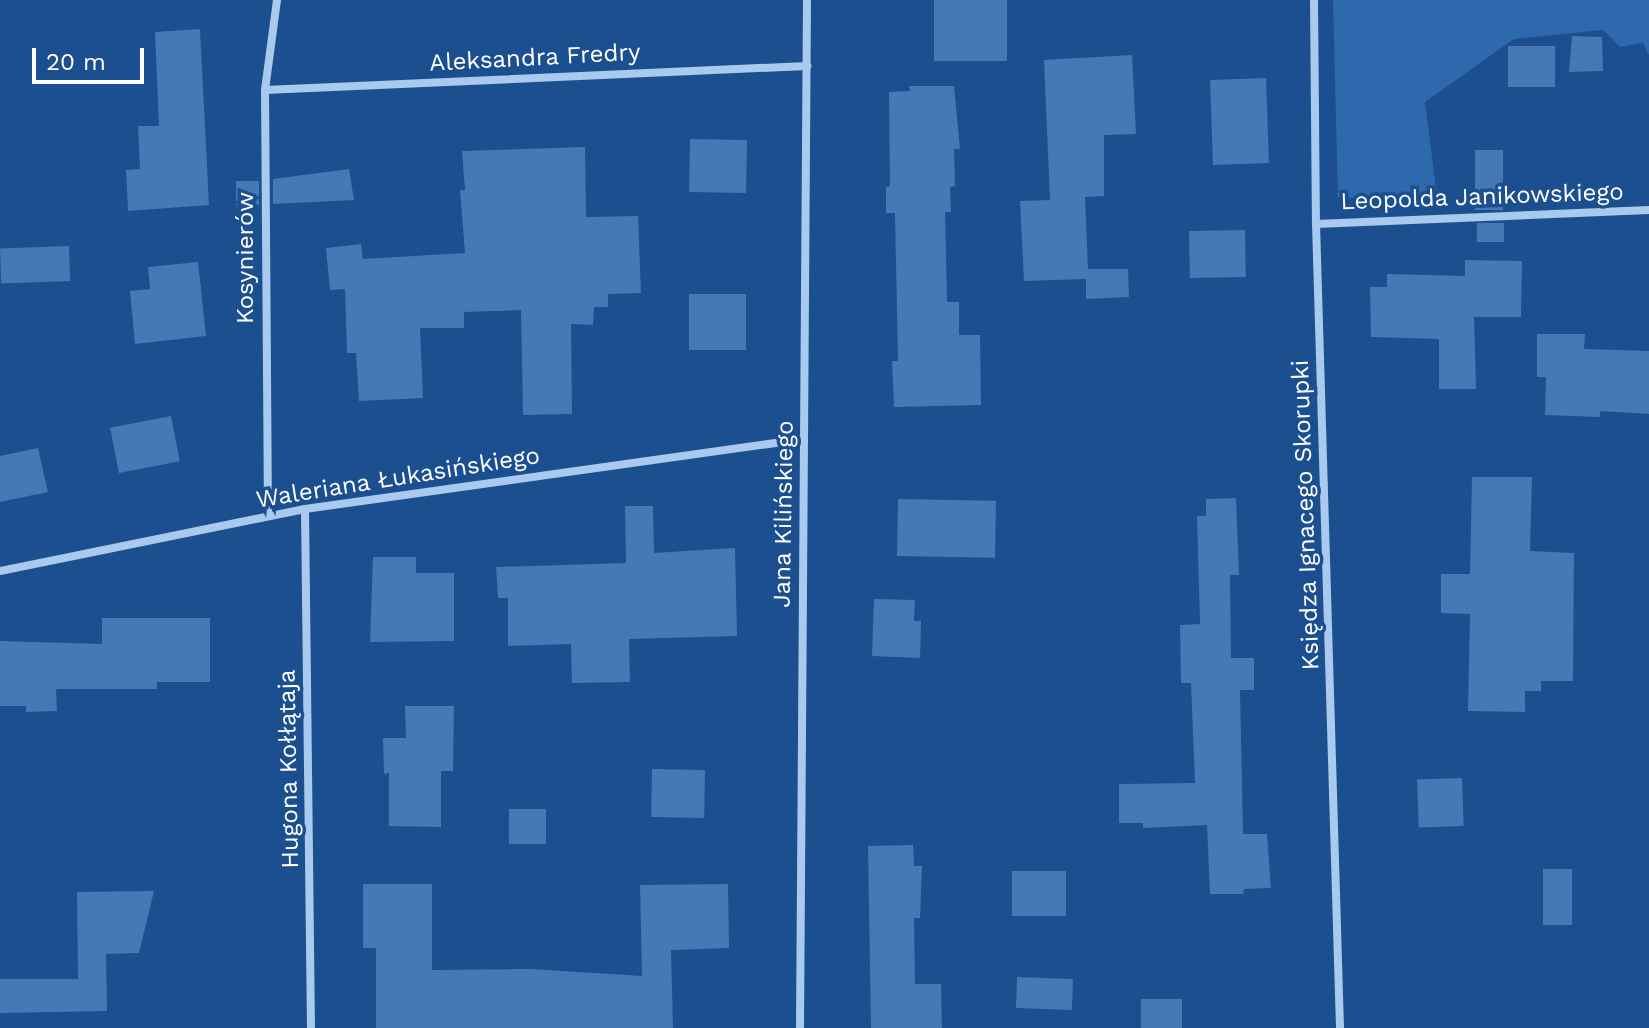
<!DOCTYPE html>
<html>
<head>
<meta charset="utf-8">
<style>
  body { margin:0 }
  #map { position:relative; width:1649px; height:1028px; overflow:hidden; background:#1b4f8f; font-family:"Work Sans",sans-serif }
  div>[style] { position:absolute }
  .green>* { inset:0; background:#2e69ad }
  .building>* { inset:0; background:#4478b7; transform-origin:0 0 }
  .street>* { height:8px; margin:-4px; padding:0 4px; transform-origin:4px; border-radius:4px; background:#a9c9ee }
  span { translate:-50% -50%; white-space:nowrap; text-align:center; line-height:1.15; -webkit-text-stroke:7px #1b4f8f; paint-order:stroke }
  .street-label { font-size:24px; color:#fff }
  .scale { position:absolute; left:32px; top:48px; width:112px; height:36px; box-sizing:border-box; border:4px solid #fff; border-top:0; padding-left:10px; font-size:24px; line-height:28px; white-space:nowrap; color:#fff; -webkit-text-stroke:6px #1b4f8f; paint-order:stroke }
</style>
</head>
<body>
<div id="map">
  <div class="green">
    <div style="clip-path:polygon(1333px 0,1649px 0,1649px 55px,1643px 43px,1620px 47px,1603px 30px,1514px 39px,1425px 102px,1437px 196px,1338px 198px)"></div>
  </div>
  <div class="building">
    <div style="left:934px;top:0;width:73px;height:61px"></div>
    <div style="clip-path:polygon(200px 29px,209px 205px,128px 211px,126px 170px,140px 169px,138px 126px,159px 126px,155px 32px)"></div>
    <div style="clip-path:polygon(1572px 36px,1602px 37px,1603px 71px,1569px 72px)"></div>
    <div style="left:1555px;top:46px;width:41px;height:47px;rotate:90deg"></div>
    <div style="clip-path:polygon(1132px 55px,1136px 134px,1104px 135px,1104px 196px,1085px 197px,1088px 269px,1128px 269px,1129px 297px,1086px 299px,1086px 279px,1024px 281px,1020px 201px,1050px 200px,1044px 60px)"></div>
    <div style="left:1266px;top:78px;width:85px;height:56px;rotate:88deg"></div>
    <div style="clip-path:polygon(909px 86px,954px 86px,960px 149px,954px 149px,955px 186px,950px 187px,951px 212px,945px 212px,947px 302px,959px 302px,959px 335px,980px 335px,981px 405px,894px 407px,892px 361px,898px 361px,895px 213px,886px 213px,886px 187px,890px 186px,889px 92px,910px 91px)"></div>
    <div style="left:690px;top:139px;width:57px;height:53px;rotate:1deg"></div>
    <div style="clip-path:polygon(585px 147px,586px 217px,638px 216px,641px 293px,608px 294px,608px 307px,594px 307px,593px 325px,571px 324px,572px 414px,523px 415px,521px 310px,464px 312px,464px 328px,420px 328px,423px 398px,359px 401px,356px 353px,347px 353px,345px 289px,330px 290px,326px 248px,361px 244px,363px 259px,465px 253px,460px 190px,465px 190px,462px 151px)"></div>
    <div style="left:1475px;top:150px;width:28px;height:60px"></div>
    <div style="clip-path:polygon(349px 169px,354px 200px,273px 204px,273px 179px)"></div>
    <div style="left:259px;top:181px;width:24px;height:23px;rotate:90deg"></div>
    <div style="left:1504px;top:223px;width:19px;height:27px;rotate:90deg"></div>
    <div style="left:1245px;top:230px;width:47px;height:56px;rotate:89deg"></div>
    <div style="left:69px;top:246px;width:35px;height:69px;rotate:88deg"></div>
    <div style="clip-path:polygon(1465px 260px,1522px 261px,1521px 317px,1474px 317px,1476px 389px,1439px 389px,1439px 339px,1371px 337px,1370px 287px,1387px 287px,1387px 274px,1465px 276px)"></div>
    <div style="clip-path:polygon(198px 262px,206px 336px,135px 344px,130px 291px,150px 289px,148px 267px)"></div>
    <div style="left:746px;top:294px;width:56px;height:57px;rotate:90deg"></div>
    <div style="clip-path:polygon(1537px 334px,1585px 334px,1584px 349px,1649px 351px,1649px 414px,1600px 411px,1600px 417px,1545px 415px,1546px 377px,1537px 377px)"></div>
    <div style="left:171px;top:416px;width:46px;height:62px;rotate:79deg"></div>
    <div style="clip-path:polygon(38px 448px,48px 492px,0 502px,0 456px)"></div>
    <div style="clip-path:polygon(1472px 477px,1532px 477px,1530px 551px,1574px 553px,1573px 681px,1541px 681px,1541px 691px,1525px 691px,1525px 712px,1468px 711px,1470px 614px,1441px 613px,1441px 574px,1470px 574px)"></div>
    <div style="clip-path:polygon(1236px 498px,1239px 575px,1230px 575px,1231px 658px,1254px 658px,1254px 690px,1240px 690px,1243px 834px,1267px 834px,1271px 888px,1244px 889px,1243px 894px,1210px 894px,1207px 825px,1143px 828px,1143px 823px,1119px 823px,1119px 784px,1195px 783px,1191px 683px,1181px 683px,1180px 625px,1200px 624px,1197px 516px,1206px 516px,1206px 499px)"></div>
    <div style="left:898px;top:499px;width:98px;height:57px;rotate:1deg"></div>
    <div style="clip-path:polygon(625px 506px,653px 506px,654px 553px,735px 548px,737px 636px,629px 639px,630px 682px,572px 683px,571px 644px,508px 646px,508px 598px,498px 598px,496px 567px,626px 563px)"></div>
    <div style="clip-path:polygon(373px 557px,416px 557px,416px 573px,454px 573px,454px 641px,370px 642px)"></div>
    <div style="clip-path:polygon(874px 599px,915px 600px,914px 621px,921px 621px,920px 658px,872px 656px)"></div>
    <div style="clip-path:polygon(102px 618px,210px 618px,210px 682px,157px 682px,157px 689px,56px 689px,57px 711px,26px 712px,26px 706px,0 706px,0 641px,102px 644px)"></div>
    <div style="clip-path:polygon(405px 706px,454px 706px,453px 771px,441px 771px,441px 827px,389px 826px,389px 773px,384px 774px,383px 738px,406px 738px)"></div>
    <div style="left:652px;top:769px;width:53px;height:48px;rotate:1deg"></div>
    <div style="left:1462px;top:778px;width:48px;height:45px;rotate:88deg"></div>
    <div style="left:509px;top:809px;width:37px;height:35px"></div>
    <div style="clip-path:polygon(913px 845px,914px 866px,922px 866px,920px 918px,914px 918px,915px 984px,941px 984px,942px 1028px,871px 1028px,868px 846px)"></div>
    <div style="left:1543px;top:869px;width:29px;height:56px"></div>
    <div style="left:1012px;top:871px;width:54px;height:45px"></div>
    <div style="clip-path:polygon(363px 884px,432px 884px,432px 970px,529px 969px,642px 976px,640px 885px,728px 884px,729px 948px,671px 950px,673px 1028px,376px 1028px,376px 948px,363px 948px)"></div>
    <div style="clip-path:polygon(154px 891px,139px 953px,106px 954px,107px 1011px,0 1013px,0 979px,78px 979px,77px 892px)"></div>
    <div style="left:1073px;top:979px;width:31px;height:56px;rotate:92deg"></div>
    <div style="left:1141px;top:999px;width:41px;height:29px"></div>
  </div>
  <div class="street">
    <div style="left:1314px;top:0;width:224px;rotate:89.5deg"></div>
    <div style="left:1316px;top:224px;width:804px;rotate:88.29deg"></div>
    <div style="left:265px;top:90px;width:543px;rotate:-2.54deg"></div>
    <div style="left:1316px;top:224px;width:333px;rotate:-2.4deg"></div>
    <div style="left:305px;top:509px;width:519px;rotate:89.34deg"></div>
    <div style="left:268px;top:516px;width:426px;rotate:-90.4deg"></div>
    <div style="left:265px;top:90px;width:91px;rotate:-82.4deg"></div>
    <div style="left:0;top:571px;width:311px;rotate:-11.5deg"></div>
    <div style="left:305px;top:509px;width:504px;rotate:-7.99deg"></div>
    <div style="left:800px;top:1028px;width:1028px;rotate:-89.61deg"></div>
  </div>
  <div class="street-label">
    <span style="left:535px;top:58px;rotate:-3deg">Aleksandra Fredry</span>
    <span style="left:1482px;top:197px;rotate:-2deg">Leopolda Janikowskiego</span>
    <span style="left:246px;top:258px;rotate:-90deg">Kosynierów</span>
    <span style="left:398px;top:478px;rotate:-9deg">Waleriana Łukasińskiego</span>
    <span style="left:784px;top:514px;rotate:-89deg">Jana Kilińskiego</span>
    <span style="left:1306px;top:515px;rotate:-92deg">Księdza Ignacego Skorupki</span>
    <span style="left:289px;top:769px;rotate:-91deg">Hugona Kołłątaja</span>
  </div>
  <div class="scale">20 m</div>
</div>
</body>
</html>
